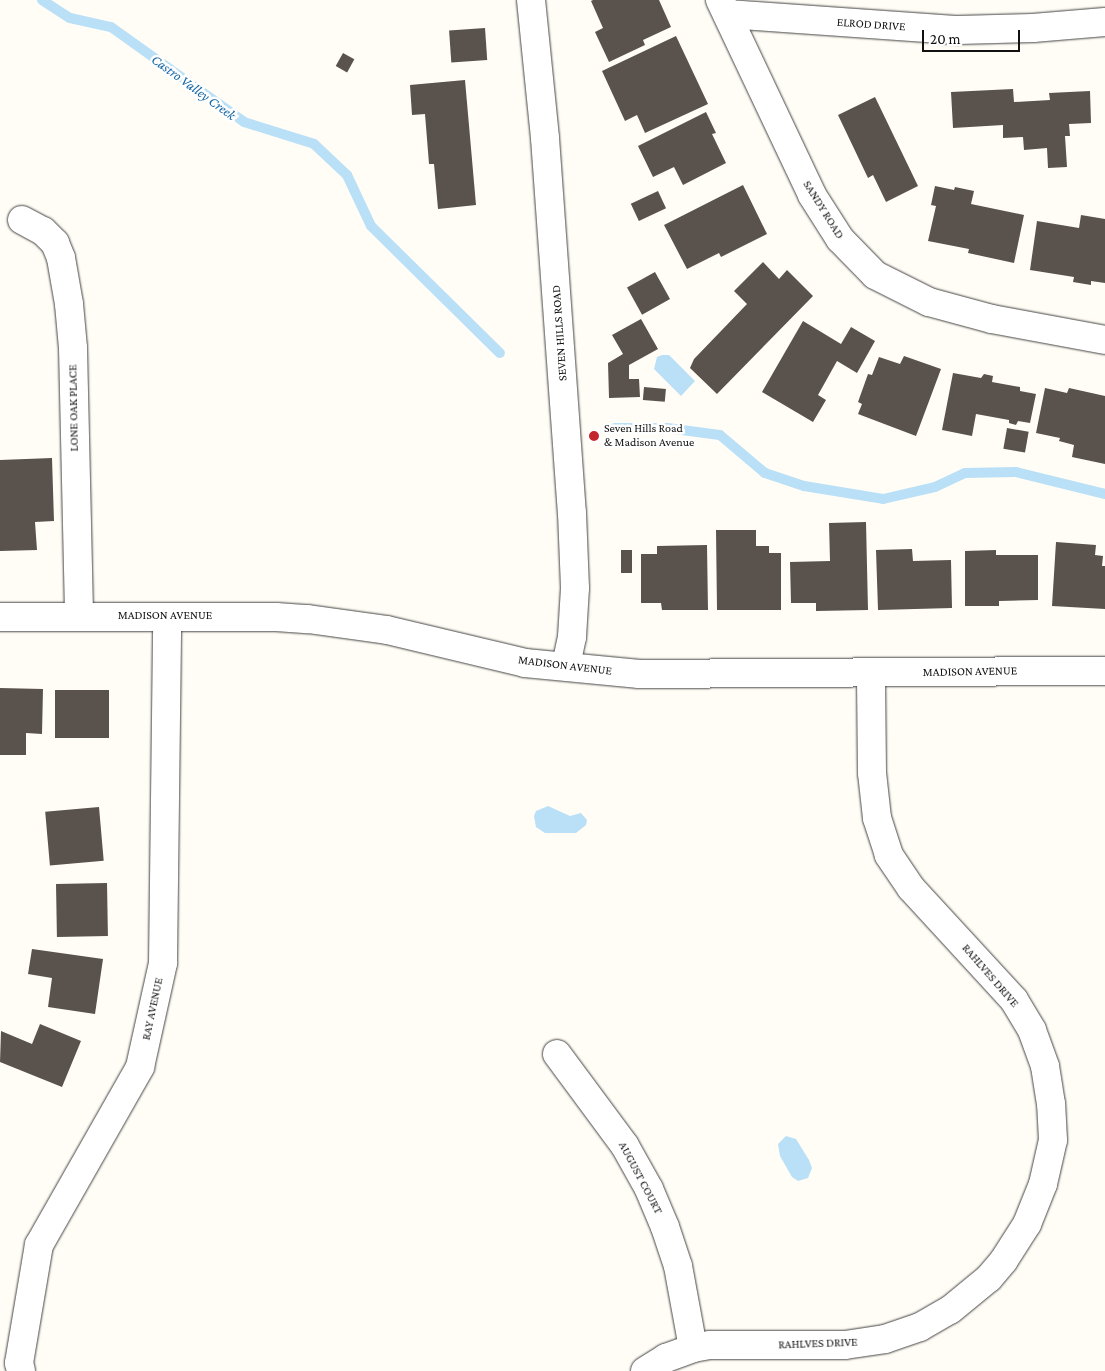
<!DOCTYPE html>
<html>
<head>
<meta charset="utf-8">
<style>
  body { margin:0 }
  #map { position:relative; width:1105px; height:1371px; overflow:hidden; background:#fffdf5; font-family:"Crimson Pro",serif }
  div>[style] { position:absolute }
  .water>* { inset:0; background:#b9e0f7 }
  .stream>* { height:10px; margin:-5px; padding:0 5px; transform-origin:5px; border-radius:5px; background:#b9e0f7 }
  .building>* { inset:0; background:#5a524d; transform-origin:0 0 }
  .roads { filter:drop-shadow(0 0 1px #444) drop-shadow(0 0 1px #444) }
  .minor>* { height:28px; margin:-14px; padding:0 14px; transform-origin:14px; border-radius:14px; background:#fff }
  .tertiary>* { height:28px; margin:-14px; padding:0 14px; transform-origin:14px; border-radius:14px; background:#fff }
  .dots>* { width:14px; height:14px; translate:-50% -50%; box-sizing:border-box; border:2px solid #fff; border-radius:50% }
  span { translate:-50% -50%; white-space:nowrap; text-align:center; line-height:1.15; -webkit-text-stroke:5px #fff; paint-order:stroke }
  .street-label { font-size:12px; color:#111 }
  .poi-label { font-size:12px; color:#111 }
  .left { translate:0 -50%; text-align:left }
  .water-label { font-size:14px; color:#1768a6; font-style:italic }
  .scale { position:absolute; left:922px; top:30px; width:98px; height:22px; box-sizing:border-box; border:2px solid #111; border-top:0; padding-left:6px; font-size:15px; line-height:18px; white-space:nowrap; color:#111; -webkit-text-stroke:4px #fff; paint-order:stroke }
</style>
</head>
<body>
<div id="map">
  <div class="water">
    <div style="clip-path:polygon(662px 355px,669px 355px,695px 381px,681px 396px,654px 369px,657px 357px)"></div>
    <div style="clip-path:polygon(548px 806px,570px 816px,581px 813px,587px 820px,586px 825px,576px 833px,545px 833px,536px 827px,534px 816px,536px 811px)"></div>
    <div style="clip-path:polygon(786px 1136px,796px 1139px,809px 1160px,812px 1168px,808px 1178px,798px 1181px,792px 1177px,780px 1156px,778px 1144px)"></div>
  </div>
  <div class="stream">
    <div style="left:42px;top:0;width:33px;rotate:33deg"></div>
    <div style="left:70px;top:18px;width:42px;rotate:12.4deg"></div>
    <div style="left:111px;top:27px;width:163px;rotate:35.5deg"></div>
    <div style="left:244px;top:122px;width:73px;rotate:17.4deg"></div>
    <div style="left:314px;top:144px;width:45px;rotate:43.2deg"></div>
    <div style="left:347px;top:175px;width:56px;rotate:64.8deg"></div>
    <div style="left:371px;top:226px;width:181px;rotate:44.6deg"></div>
    <div style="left:615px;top:428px;width:52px"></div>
    <div style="left:667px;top:428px;width:53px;rotate:7.5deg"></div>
    <div style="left:720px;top:435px;width:59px;rotate:40.2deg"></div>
    <div style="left:765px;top:473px;width:41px;rotate:18.4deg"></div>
    <div style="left:804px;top:486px;width:80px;rotate:9.3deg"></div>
    <div style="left:883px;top:499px;width:53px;rotate:-13deg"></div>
    <div style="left:935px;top:487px;width:33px;rotate:-25deg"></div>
    <div style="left:965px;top:473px;width:51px;rotate:-1.1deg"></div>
    <div style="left:1016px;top:472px;width:92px;rotate:13.9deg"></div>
  </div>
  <div class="building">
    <div style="clip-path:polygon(593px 0,659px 0,671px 27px,643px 40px,645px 45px,609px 62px,595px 32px,603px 28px,591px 1px)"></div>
    <div style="left:485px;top:28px;width:32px;height:36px;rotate:86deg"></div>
    <div style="clip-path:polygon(676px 36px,708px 104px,645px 133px,637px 115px,625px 121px,602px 71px)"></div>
    <div style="left:343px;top:53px;width:13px;height:15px;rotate:29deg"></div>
    <div style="clip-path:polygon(465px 80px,476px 205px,438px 209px,434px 164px,429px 164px,425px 114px,412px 115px,410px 85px)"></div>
    <div style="clip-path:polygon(1013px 89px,1014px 102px,1050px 100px,1049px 93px,1090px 91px,1091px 123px,1069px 124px,1070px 136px,1065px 136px,1067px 167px,1048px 168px,1047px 148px,1024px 150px,1023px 137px,1003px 138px,1003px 125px,953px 128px,951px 92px)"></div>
    <div style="clip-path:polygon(875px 97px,918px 186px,886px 202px,873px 175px,868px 178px,838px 115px)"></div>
    <div style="clip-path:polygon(706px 112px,716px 133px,712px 134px,726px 163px,683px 185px,674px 167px,653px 177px,638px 146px)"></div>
    <div style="clip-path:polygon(743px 185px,767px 234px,721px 257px,719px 253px,687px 269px,664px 225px)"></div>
    <div style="clip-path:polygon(935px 186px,954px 190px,955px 187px,974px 191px,971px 204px,1024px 215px,1014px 263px,968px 253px,969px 249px,928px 241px,936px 206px,931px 205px)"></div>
    <div style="left:658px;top:191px;width:19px;height:30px;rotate:65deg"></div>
    <div style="clip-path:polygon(1081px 215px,1105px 219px,1105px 283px,1091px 281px,1091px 285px,1073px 282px,1074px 277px,1030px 270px,1037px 221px,1079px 228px)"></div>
    <div style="clip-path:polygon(763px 262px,779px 279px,787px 270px,813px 296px,717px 394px,690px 368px,694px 359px,747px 304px,734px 291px)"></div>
    <div style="left:655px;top:272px;width:31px;height:32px;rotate:61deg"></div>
    <div style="clip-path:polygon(641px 319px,658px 349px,629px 365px,629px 379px,639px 379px,640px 397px,609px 398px,608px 363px,623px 354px,612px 335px)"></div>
    <div style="clip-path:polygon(803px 321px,841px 344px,851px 327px,875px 341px,857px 373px,837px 361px,818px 395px,826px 400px,813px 422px,762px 392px)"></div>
    <div style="clip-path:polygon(904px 356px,941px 369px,916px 436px,858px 414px,862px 404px,858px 402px,868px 374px,872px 375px,879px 357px,900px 364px)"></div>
    <div style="clip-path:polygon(953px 373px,981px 378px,984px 374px,993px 376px,992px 382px,1020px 387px,1020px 391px,1036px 394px,1030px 423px,1018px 421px,1016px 425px,1009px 423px,1009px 420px,976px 414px,972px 436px,942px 430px)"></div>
    <div style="left:644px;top:387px;width:22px;height:13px;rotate:5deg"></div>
    <div style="clip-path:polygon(1045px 388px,1067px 393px,1069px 388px,1105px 396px,1105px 464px,1072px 457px,1074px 445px,1059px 441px,1060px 438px,1036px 433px)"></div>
    <div style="left:1007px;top:428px;width:22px;height:21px;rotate:10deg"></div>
    <div style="clip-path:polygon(52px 458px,54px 521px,35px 522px,37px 550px,0 551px,0 460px)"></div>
    <div style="clip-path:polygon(866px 522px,868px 610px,816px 611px,816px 603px,791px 603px,790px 562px,830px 561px,829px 523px)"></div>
    <div style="clip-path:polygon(716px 530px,756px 530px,756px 546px,769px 546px,769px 553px,781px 553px,781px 610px,717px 610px)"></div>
    <div style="clip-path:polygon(1056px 542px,1096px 545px,1095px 555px,1103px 556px,1102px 566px,1105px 566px,1105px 609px,1052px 606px)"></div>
    <div style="clip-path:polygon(707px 545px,708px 610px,662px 610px,661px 603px,641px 603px,641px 554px,657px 554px,657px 546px)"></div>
    <div style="clip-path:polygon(912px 549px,913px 561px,951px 560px,952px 608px,878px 610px,876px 550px)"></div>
    <div style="left:632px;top:550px;width:23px;height:11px;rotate:90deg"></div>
    <div style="clip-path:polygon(996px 550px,996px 555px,1038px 555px,1038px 600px,999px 601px,999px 606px,965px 606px,965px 551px)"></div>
    <div style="clip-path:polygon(0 688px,43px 689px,42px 734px,26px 733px,26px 755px,0 755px)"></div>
    <div style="left:109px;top:690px;width:48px;height:54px;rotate:90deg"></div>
    <div style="left:99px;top:807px;width:54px;height:54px;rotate:85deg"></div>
    <div style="left:107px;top:883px;width:53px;height:51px;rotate:89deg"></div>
    <div style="clip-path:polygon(32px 949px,103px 959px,95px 1014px,48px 1007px,52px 978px,28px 974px)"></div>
    <div style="clip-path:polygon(40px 1024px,81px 1041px,62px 1087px,0 1062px,1px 1031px,32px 1044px)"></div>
  </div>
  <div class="roads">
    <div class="minor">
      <div style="left:720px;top:0;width:216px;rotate:64.7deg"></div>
      <div style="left:812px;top:195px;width:52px;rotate:57.5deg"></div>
      <div style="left:840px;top:239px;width:50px;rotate:45.8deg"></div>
      <div style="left:875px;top:275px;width:60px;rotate:26.6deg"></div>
      <div style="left:929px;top:302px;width:65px;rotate:15.1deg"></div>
      <div style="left:992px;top:319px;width:115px;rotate:10.5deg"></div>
      <div style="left:727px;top:14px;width:232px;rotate:4deg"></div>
      <div style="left:958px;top:30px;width:75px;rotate:-1.5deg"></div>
      <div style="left:1033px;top:28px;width:72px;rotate:-4.8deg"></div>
      <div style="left:22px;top:220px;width:24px;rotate:28deg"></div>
      <div style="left:43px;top:231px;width:17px;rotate:45deg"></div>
      <div style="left:55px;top:243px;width:16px;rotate:68deg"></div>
      <div style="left:61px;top:258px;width:47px;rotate:80.1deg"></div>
      <div style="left:69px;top:304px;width:44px;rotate:84.8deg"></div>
      <div style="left:73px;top:348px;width:268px;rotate:88.7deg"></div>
      <div style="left:0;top:617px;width:276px"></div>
      <div style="left:276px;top:617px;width:32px;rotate:4deg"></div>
      <div style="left:308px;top:619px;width:80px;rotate:7.9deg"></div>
      <div style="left:387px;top:630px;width:142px;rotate:13.4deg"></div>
      <div style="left:525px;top:663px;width:115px;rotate:5.5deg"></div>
      <div style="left:639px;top:674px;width:466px;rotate:-0.4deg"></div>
      <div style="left:557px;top:1054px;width:114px;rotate:53.5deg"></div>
      <div style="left:625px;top:1146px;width:49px;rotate:60.8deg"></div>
      <div style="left:649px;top:1189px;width:41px;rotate:67.2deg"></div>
      <div style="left:665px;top:1227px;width:41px;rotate:71.6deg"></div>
      <div style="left:678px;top:1266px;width:83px;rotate:79.6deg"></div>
      <div style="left:21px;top:1371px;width:8px;rotate:-104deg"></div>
      <div style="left:19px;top:1363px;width:120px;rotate:-80.4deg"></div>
      <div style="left:39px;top:1245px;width:205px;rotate:-60.4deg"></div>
      <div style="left:140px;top:1067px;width:107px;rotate:-77.5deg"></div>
      <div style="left:163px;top:963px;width:346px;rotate:-89.3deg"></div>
      <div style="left:645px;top:1371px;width:25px;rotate:-32deg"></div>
      <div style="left:666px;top:1358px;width:29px;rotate:-20deg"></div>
      <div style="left:693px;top:1348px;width:17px;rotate:-10deg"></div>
      <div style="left:710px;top:1345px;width:135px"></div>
      <div style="left:845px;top:1345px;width:40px;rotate:-8.5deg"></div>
      <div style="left:885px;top:1339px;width:37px;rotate:-19deg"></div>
      <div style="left:920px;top:1327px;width:34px;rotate:-30deg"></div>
      <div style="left:950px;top:1310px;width:50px;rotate:-39.4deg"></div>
      <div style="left:989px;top:1278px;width:23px;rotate:-50deg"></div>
      <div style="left:1004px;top:1260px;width:43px;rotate:-57.4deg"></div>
      <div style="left:1027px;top:1224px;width:43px;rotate:-68.2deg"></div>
      <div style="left:1043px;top:1184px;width:45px;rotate:-77.2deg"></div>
      <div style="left:1053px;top:1140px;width:36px;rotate:-93deg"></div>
      <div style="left:1051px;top:1104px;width:38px;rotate:-99deg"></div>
      <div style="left:1045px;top:1066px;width:38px;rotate:-110deg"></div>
      <div style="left:1032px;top:1030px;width:35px;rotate:-121deg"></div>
      <div style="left:1014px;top:1000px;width:152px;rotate:-132.6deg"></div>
      <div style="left:911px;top:888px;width:40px;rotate:-124deg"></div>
      <div style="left:889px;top:855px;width:39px;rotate:-108deg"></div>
      <div style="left:877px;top:818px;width:45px;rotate:-96.3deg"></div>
      <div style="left:872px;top:773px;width:100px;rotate:-90.6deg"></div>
    </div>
    <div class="tertiary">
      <div style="left:531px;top:0;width:139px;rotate:84.2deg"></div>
      <div style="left:545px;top:138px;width:376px;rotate:85.9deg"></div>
      <div style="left:572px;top:513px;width:75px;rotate:87.7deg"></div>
      <div style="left:575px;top:588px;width:49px;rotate:93.5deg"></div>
      <div style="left:572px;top:637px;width:30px;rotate:102deg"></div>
    </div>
  </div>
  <div class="dots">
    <div style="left:594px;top:436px;background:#c4262e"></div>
  </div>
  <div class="street-label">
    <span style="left:871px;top:25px;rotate:4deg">ELROD DRIVE</span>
    <span style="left:823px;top:210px;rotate:58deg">SANDY ROAD</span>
    <span style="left:560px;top:333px;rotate:-94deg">SEVEN HILLS ROAD</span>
    <span style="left:74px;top:408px;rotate:-91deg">LONE OAK PLACE</span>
    <span style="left:165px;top:616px">MADISON AVENUE</span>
    <span style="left:565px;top:666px;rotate:7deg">MADISON AVENUE</span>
    <span style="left:970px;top:672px;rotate:-1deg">MADISON AVENUE</span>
    <span style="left:990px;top:976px;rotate:49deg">RAHLVES DRIVE</span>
    <span style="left:153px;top:1009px;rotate:-78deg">RAY AVENUE</span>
    <span style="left:640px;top:1178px;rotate:62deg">AUGUST COURT</span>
    <span style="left:818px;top:1344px;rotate:-2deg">RAHLVES DRIVE</span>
  </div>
  <div class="poi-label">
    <span class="left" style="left:604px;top:436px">Seven Hills Road<br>&amp; Madison Avenue</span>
  </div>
  <div class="water-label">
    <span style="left:194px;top:87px;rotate:36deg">Castro Valley Creek</span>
  </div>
  <div class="scale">20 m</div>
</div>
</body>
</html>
